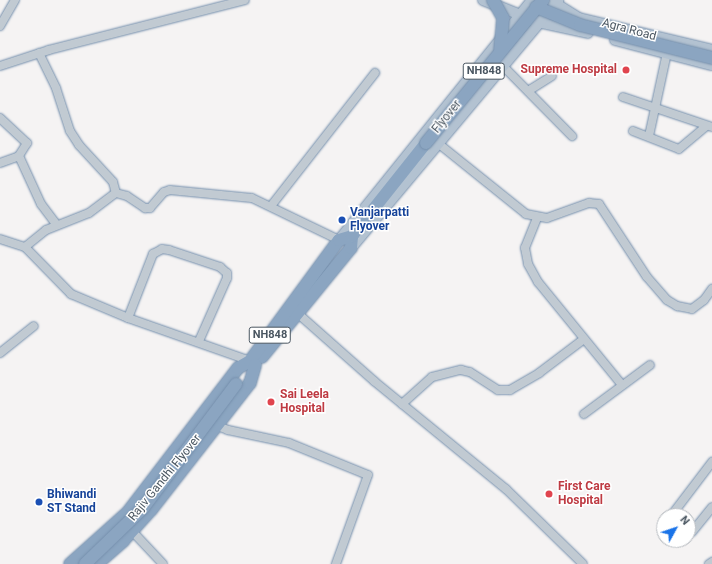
<!DOCTYPE html>
<html>
<head>
<meta charset="utf-8">
<style>
  body { margin:0 }
  #map { position:relative; width:712px; height:564px; overflow:hidden; background:#f5f3f3; font-family:Roboto,sans-serif }
  div>[style] { position:absolute }
  .roads { filter:drop-shadow(0 0 1px #7690ad) drop-shadow(0 0 1px #7690ad) }
  .minor>* { height:8px; margin:-4px; padding:0 4px; transform-origin:4px; border-radius:4px; background:#c1cad2 }
  .major>* { height:10px; margin:-5px; padding:0 5px; transform-origin:5px; border-radius:5px; background:#b3c2d1 }
  .highway>* { height:12px; margin:-6px; padding:0 6px; transform-origin:6px; border-radius:6px; background:#8ba5c1 }
  .bridges { filter:drop-shadow(0 0 1px #7690ad) drop-shadow(0 0 1px #7690ad) }
  .highway-bridge>* { height:12px; margin:-6px; padding:0 6px; transform-origin:6px; border-radius:6px; background:#8ba5c1 }
  .dots>* { width:11px; height:11px; translate:-50% -50%; box-sizing:border-box; border:2px solid #fff; border-radius:50% }
  span { translate:-50% -50%; white-space:nowrap; text-align:center; line-height:1.15; -webkit-text-stroke:3px #fff; paint-order:stroke }
  .shield-label span { padding:1px 3px; background:#fff; border:1px solid; border-radius:3px; -webkit-text-stroke-width:0 }
  .shield-label { font-size:11px; color:#4a5661; font-weight:700 }
  .street-label { font-size:12px; color:#4a5661 }
  .health-label { font-size:12px; color:#be3a42; font-weight:700 }
  .right { translate:-100% -50%; text-align:right }
  .left { translate:0 -50%; text-align:left }
  .transit-label { font-size:12px; color:#164399; font-weight:700 }
  .north { position:absolute; left:656px; top:508px; width:40px; height:40px; box-sizing:border-box; background:#fff; border:1px solid #b7bbc0; border-radius:50%; rotate:50deg; font-size:11px; font-weight:700; line-height:16px; text-align:center; color:#4a5661 }
  .north::after { content:''; display:block; margin:auto; width:14px; height:18px; background:#1a73e8; clip-path:polygon(50% 0,100% 100%,50% 72%,0 100%) }
</style>
</head>
<body>
<div id="map">
  <div class="roads">
    <div class="minor">
      <div style="left:0;top:26px;width:30px;rotate:-60deg"></div>
      <div style="left:39px;top:53px;width:39px;rotate:64deg"></div>
      <div style="left:56px;top:88px;width:45px;rotate:72deg"></div>
      <div style="left:70px;top:131px;width:17px;rotate:57deg"></div>
      <div style="left:79px;top:145px;width:50px;rotate:47.4deg"></div>
      <div style="left:113px;top:182px;width:11px;rotate:75deg"></div>
      <div style="left:502px;top:65px;width:100px;rotate:45.4deg"></div>
      <div style="left:0;top:66px;width:52px;rotate:-18.1deg"></div>
      <div style="left:49px;top:50px;width:202px;rotate:-14.3deg"></div>
      <div style="left:528px;top:91px;width:28px;rotate:-32deg"></div>
      <div style="left:623px;top:97px;width:94px;rotate:18.6deg"></div>
      <div style="left:0;top:118px;width:37px;rotate:43deg"></div>
      <div style="left:27px;top:143px;width:15px;rotate:122deg"></div>
      <div style="left:633px;top:131px;width:49px;rotate:21.4deg"></div>
      <div style="left:679px;top:149px;width:35px;rotate:-40deg"></div>
      <div style="left:649px;top:136px;width:85px;rotate:-77.8deg"></div>
      <div style="left:434px;top:140px;width:118px;rotate:38.8deg"></div>
      <div style="left:526px;top:214px;width:21px;rotate:11deg"></div>
      <div style="left:547px;top:218px;width:45px;rotate:-19.7deg"></div>
      <div style="left:589px;top:203px;width:10px;rotate:6deg"></div>
      <div style="left:599px;top:204px;width:87px;rotate:56.7deg"></div>
      <div style="left:647px;top:277px;width:30px;rotate:49deg"></div>
      <div style="left:667px;top:300px;width:12px;rotate:31deg"></div>
      <div style="left:677px;top:306px;width:15px;rotate:11deg"></div>
      <div style="left:692px;top:309px;width:15px;rotate:-37deg"></div>
      <div style="left:704px;top:300px;width:14px;rotate:-54deg"></div>
      <div style="left:0;top:163px;width:20px;rotate:-20deg"></div>
      <div style="left:19px;top:156px;width:53px;rotate:65.4deg"></div>
      <div style="left:41px;top:204px;width:26px;rotate:53deg"></div>
      <div style="left:271px;top:206px;width:169px;rotate:-52deg"></div>
      <div style="left:537px;top:218px;width:32px;rotate:112deg"></div>
      <div style="left:525px;top:248px;width:16px;rotate:79deg"></div>
      <div style="left:528px;top:264px;width:21px;rotate:61deg"></div>
      <div style="left:538px;top:282px;width:133px;rotate:50.8deg"></div>
      <div style="left:0;top:239px;width:26px;rotate:18deg"></div>
      <div style="left:25px;top:247px;width:27px;rotate:-39deg"></div>
      <div style="left:46px;top:230px;width:46px;rotate:-21.6deg"></div>
      <div style="left:89px;top:213px;width:34px;rotate:-37deg"></div>
      <div style="left:116px;top:193px;width:11px;rotate:15deg"></div>
      <div style="left:127px;top:196px;width:22px;rotate:34deg"></div>
      <div style="left:145px;top:208px;width:5px"></div>
      <div style="left:150px;top:208px;width:21px;rotate:-49deg"></div>
      <div style="left:164px;top:192px;width:6px;rotate:-18deg"></div>
      <div style="left:170px;top:190px;width:82px;rotate:5.6deg"></div>
      <div style="left:252px;top:198px;width:97px;rotate:25.8deg"></div>
      <div style="left:25px;top:247px;width:66px;rotate:45.6deg"></div>
      <div style="left:71px;top:294px;width:62px;rotate:22.8deg"></div>
      <div style="left:128px;top:318px;width:129px;rotate:19.4deg"></div>
      <div style="left:295px;top:311px;width:106px;rotate:41.5deg"></div>
      <div style="left:374px;top:381px;width:171px;rotate:39.3deg"></div>
      <div style="left:506px;top:489px;width:107px;rotate:44.2deg"></div>
      <div style="left:128px;top:318px;width:69px;rotate:-68.7deg"></div>
      <div style="left:153px;top:254px;width:10px;rotate:-29deg"></div>
      <div style="left:162px;top:249px;width:7px;rotate:8deg"></div>
      <div style="left:169px;top:250px;width:54px;rotate:18.4deg"></div>
      <div style="left:220px;top:267px;width:9px;rotate:41deg"></div>
      <div style="left:227px;top:273px;width:5px;rotate:90deg"></div>
      <div style="left:227px;top:278px;width:69px;rotate:114deg"></div>
      <div style="left:0;top:353px;width:43px;rotate:-38.5deg"></div>
      <div style="left:402px;top:404px;width:40px;rotate:-42deg"></div>
      <div style="left:432px;top:377px;width:30px;rotate:-14deg"></div>
      <div style="left:461px;top:370px;width:9px;rotate:13deg"></div>
      <div style="left:470px;top:372px;width:33px;rotate:33deg"></div>
      <div style="left:498px;top:390px;width:12px"></div>
      <div style="left:510px;top:390px;width:34px;rotate:-30deg"></div>
      <div style="left:539px;top:373px;width:56px;rotate:-37.1deg"></div>
      <div style="left:584px;top:414px;width:82px;rotate:-36.6deg"></div>
      <div style="left:215px;top:425px;width:14px;rotate:21deg"></div>
      <div style="left:228px;top:430px;width:62px;rotate:12deg"></div>
      <div style="left:289px;top:443px;width:85px;rotate:22.1deg"></div>
      <div style="left:368px;top:475px;width:95px;rotate:109.8deg"></div>
      <div style="left:671px;top:516px;width:68px;rotate:-52.8deg"></div>
      <div style="left:132px;top:531px;width:45px;rotate:46.8deg"></div>
      <div style="left:692px;top:532px;width:32px;rotate:-51deg"></div>
      <div style="left:709px;top:564px;width:4px;rotate:-34deg"></div>
    </div>
    <div class="major">
      <div style="left:483px;top:0;width:59px;rotate:21.8deg"></div>
      <div style="left:538px;top:22px;width:51px;rotate:12.4deg"></div>
      <div style="left:550px;top:0;width:34px;rotate:32deg"></div>
      <div style="left:579px;top:18px;width:137px;rotate:13.5deg"></div>
      <div style="left:615px;top:40px;width:100px;rotate:14.5deg"></div>
      <div style="left:340px;top:239px;width:307px;rotate:-51.2deg"></div>
      <div style="left:351px;top:248px;width:323px;rotate:-50.1deg"></div>
    </div>
    <div class="highway">
      <div style="left:262px;top:357px;width:141px;rotate:-50.8deg"></div>
      <div style="left:351px;top:248px;width:12px;rotate:-85deg"></div>
      <div style="left:70px;top:564px;width:78px;rotate:-41.9deg"></div>
      <div style="left:128px;top:512px;width:181px;rotate:-52.6deg"></div>
      <div style="left:238px;top:368px;width:14px;rotate:-30deg"></div>
      <div style="left:250px;top:361px;width:150px;rotate:-53.7deg"></div>
      <div style="left:339px;top:240px;width:14px;rotate:-17deg"></div>
      <div style="left:352px;top:236px;width:119px;rotate:-51.5deg"></div>
      <div style="left:97px;top:564px;width:35px;rotate:-41deg"></div>
      <div style="left:123px;top:541px;width:42px;rotate:-47.9deg"></div>
      <div style="left:151px;top:510px;width:161px;rotate:-52.1deg"></div>
      <div style="left:250px;top:383px;width:19px;rotate:-74deg"></div>
    </div>
  </div>
  <div class="bridges">
    <div class="highway-bridge">
      <div style="left:493px;top:0;width:21px;rotate:61deg"></div>
      <div style="left:503px;top:18px;width:33px;rotate:95deg"></div>
      <div style="left:536px;top:7px;width:48px;rotate:22.2deg"></div>
      <div style="left:580px;top:25px;width:136px;rotate:14deg"></div>
      <div style="left:426px;top:143px;width:185px;rotate:-50.7deg"></div>
      <div style="left:85px;top:564px;width:81px;rotate:-44deg"></div>
      <div style="left:143px;top:508px;width:155px;rotate:-53.1deg"></div>
    </div>
  </div>
  <div class="dots">
    <div style="left:626px;top:70px;background:#e0444e"></div>
    <div style="left:342px;top:220px;background:#1a4fb4"></div>
    <div style="left:271px;top:402px;background:#e0444e"></div>
    <div style="left:549px;top:494px;background:#e0444e"></div>
    <div style="left:39px;top:502px;background:#1a4fb4"></div>
  </div>
  <div class="shield-label">
    <span style="left:484px;top:71px">NH848</span>
    <span style="left:270px;top:335px">NH848</span>
  </div>
  <div class="street-label">
    <span style="left:629px;top:30px;rotate:15deg">Agra Road</span>
    <span style="left:447px;top:117px;rotate:-51deg">Flyover</span>
    <span style="left:165px;top:478px;rotate:-51deg">Rajiv Gandhi Flyover</span>
  </div>
  <div class="health-label">
    <span class="right" style="left:617px;top:70px">Supreme Hospital</span>
    <span class="left" style="left:280px;top:402px">Sai Leela<br>Hospital</span>
    <span class="left" style="left:558px;top:494px">First Care<br>Hospital</span>
  </div>
  <div class="transit-label">
    <span class="left" style="left:350px;top:220px">Vanjarpatti<br>Flyover</span>
    <span class="left" style="left:47px;top:502px">Bhiwandi<br>ST Stand</span>
  </div>
  <div class="north">N</div>
</div>
</body>
</html>
